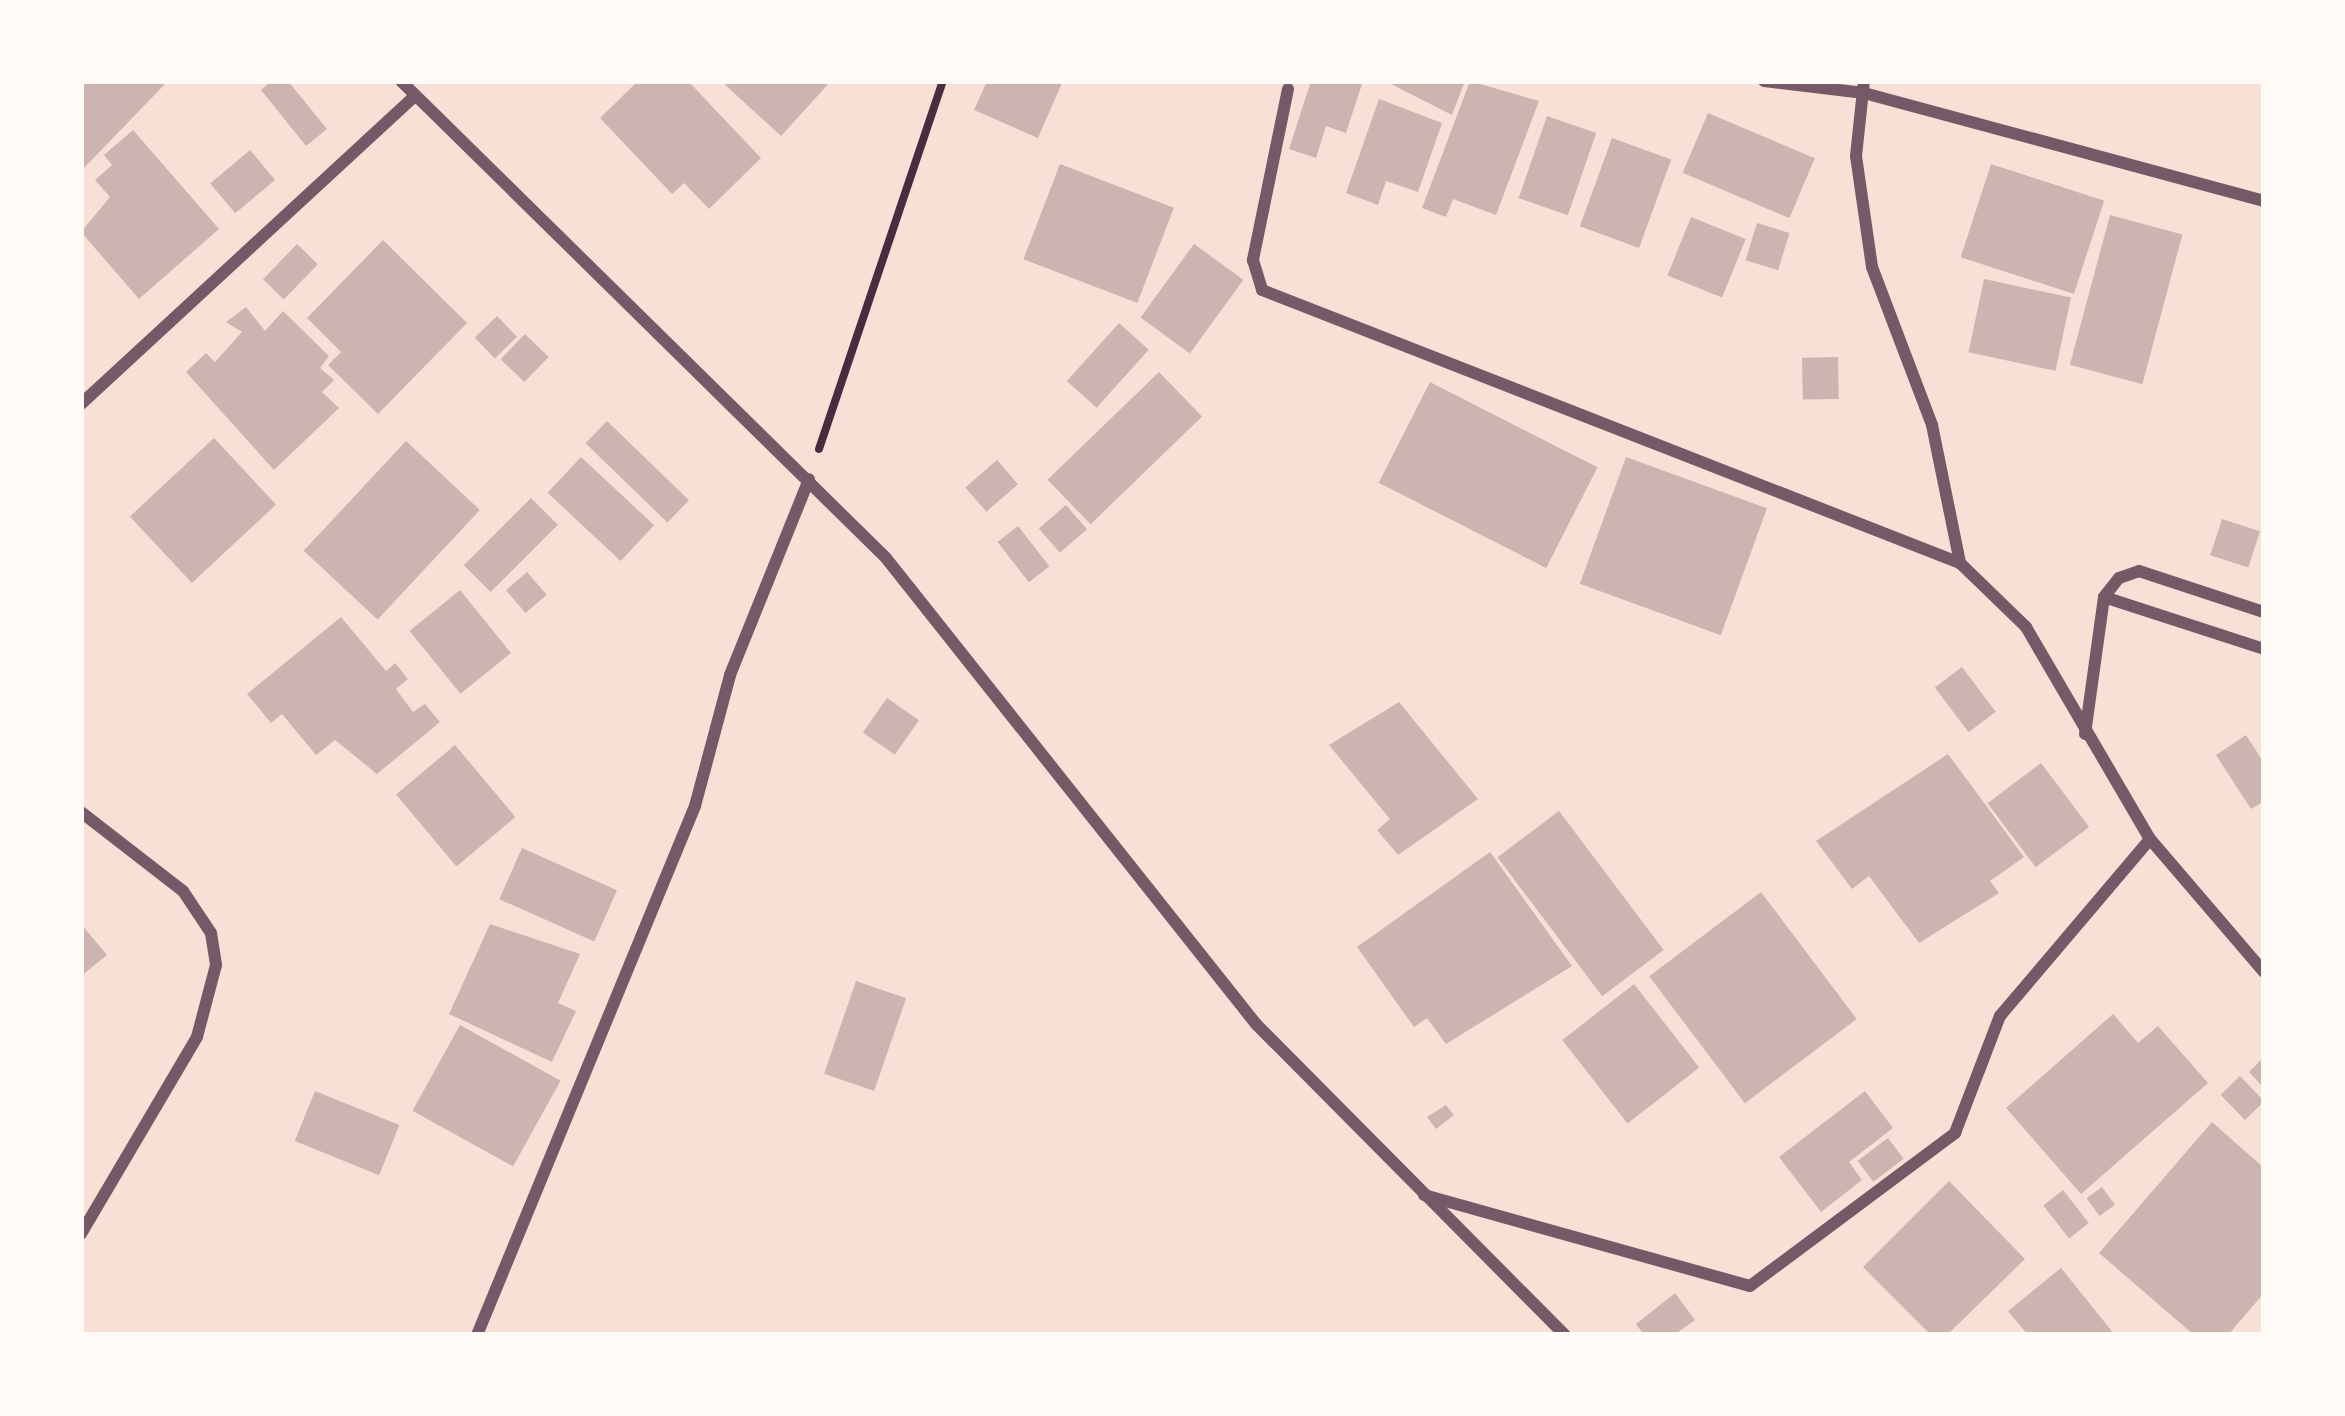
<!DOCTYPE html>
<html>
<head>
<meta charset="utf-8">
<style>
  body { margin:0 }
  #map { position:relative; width:2345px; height:1416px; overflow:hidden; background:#f7e1d7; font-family:Commissioner,sans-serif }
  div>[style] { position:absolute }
  .building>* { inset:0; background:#ccb4b1; transform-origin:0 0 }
  .path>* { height:8px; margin:-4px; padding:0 4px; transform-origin:4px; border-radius:4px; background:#4a2c40 }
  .minor>* { height:12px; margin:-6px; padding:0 6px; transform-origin:6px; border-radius:6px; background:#755966 }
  span { translate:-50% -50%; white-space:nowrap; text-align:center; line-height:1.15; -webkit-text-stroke:12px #fffaf5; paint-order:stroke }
  .frame { position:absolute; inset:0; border:84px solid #fffaf5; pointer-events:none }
</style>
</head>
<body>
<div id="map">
  <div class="building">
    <div style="clip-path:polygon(81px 81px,168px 81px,81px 171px)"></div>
    <div style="clip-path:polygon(271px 81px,288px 81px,327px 129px,306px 146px,261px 90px)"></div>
    <div style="clip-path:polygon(638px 81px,688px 81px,761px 158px,709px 209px,684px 183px,672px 194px,600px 118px)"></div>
    <div style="clip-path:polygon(721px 81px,831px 81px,781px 136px)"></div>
    <div style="clip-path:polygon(987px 81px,1063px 81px,1038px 138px,974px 110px)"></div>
    <div style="clip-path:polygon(1311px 81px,1363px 81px,1346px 133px,1326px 126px,1316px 158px,1289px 149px)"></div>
    <div style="clip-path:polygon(1385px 81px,1465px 81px,1452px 115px)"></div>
    <div style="clip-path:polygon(1470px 81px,1539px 101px,1496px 215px,1453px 199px,1446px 217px,1422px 208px)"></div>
    <div style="clip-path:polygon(1379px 99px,1442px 123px,1418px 192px,1386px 181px,1378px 205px,1346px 193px)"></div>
    <div style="left:1708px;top:113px;width:116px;height:65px;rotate:23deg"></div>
    <div style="left:1547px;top:116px;width:52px;height:87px;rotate:19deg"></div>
    <div style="clip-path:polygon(133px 130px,219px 229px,139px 299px,81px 232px,110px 197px,95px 180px,112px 165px,104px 155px)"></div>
    <div style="left:1612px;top:138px;width:63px;height:94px;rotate:20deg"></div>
    <div style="left:250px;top:150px;width:39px;height:52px;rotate:50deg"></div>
    <div style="left:1060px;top:164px;width:122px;height:102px;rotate:21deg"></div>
    <div style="left:1991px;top:164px;width:119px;height:98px;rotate:18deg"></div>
    <div style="left:2110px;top:215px;width:75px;height:155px;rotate:15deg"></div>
    <div style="left:1691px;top:217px;width:59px;height:63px;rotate:22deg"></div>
    <div style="left:1757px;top:223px;width:34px;height:39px;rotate:17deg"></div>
    <div style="clip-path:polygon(383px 240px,467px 323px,378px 414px,328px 365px,341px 352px,307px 318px)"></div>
    <div style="left:297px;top:244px;width:29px;height:49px;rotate:44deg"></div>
    <div style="left:1194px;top:244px;width:61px;height:91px;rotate:36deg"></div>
    <div style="left:1984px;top:279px;width:89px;height:75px;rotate:12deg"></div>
    <div style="clip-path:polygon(246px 307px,265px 331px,283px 311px,329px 356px,320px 368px,334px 380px,322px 392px,339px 408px,274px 470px,186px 372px,206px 353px,215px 362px,242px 332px,226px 322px)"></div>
    <div style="left:497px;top:316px;width:29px;height:31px;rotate:46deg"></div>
    <div style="left:1119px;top:323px;width:40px;height:78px;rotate:42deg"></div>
    <div style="left:525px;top:334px;width:33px;height:35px;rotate:44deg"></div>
    <div style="left:1838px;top:357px;width:42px;height:36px;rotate:89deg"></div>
    <div style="left:1159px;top:372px;width:62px;height:155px;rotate:46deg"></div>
    <div style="left:1430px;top:382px;width:188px;height:113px;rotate:27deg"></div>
    <div style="left:607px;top:421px;width:114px;height:31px;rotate:44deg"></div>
    <div style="left:214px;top:438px;width:91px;height:115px;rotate:47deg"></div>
    <div style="left:406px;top:441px;width:101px;height:150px;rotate:43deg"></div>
    <div style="left:581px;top:457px;width:100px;height:49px;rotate:43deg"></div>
    <div style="left:1626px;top:457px;width:150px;height:135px;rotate:20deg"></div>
    <div style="left:997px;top:460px;width:32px;height:42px;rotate:49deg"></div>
    <div style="left:531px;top:498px;width:38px;height:95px;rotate:45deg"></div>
    <div style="left:1066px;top:505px;width:32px;height:36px;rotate:49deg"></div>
    <div style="left:2222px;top:519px;width:40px;height:38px;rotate:18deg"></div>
    <div style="left:1018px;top:526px;width:51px;height:26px;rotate:52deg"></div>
    <div style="left:527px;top:572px;width:30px;height:28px;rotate:49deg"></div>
    <div style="left:460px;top:590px;width:81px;height:65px;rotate:51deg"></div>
    <div style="clip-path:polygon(341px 617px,386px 671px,395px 663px,408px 679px,396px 689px,413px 712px,425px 704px,440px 722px,377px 774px,335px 740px,316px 755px,282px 714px,271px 723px,247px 694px)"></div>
    <div style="left:1962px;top:667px;width:56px;height:34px;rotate:53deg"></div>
    <div style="left:887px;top:698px;width:39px;height:42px;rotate:35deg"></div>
    <div style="clip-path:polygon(1399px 702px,1478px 799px,1398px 855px,1377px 830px,1390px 819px,1329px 745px)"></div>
    <div style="clip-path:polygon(2246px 735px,2264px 763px,2264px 801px,2251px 809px,2216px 755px)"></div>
    <div style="left:455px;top:745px;width:94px;height:77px;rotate:50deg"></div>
    <div style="clip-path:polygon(1948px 754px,2024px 857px,1990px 881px,1999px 893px,1919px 943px,1869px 876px,1852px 889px,1816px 841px)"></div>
    <div style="left:2041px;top:763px;width:80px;height:67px;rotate:53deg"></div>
    <div style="left:1559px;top:811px;width:174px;height:77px;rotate:53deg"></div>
    <div style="left:522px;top:848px;width:104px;height:56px;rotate:24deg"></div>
    <div style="clip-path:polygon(1490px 852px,1572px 966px,1446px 1044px,1427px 1018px,1414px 1027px,1357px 947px)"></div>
    <div style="left:1761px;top:892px;width:159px;height:140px;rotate:53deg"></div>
    <div style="clip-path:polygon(81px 924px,107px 955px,81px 976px)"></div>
    <div style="clip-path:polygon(490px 924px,580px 954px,558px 1003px,576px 1011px,552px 1062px,449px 1014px)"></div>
    <div style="left:856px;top:981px;width:53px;height:98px;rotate:19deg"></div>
    <div style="left:1634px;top:984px;width:106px;height:91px;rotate:52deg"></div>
    <div style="clip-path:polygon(2113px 1014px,2138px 1043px,2158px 1026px,2208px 1083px,2081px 1194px,2006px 1108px)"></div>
    <div style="left:460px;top:1025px;width:115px;height:98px;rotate:29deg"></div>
    <div style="clip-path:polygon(2264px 1057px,2264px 1088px,2249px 1072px)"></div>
    <div style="left:2240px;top:1076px;width:35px;height:27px;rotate:46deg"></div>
    <div style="left:315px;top:1091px;width:91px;height:54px;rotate:22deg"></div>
    <div style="clip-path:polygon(1865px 1091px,1893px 1128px,1849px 1162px,1862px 1180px,1821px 1212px,1779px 1157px)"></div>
    <div style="clip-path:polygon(1446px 1105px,1454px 1115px,1436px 1129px,1427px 1117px)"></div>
    <div style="clip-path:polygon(2212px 1122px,2264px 1168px,2264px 1293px,2228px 1335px,2194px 1335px,2099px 1253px)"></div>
    <div style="left:1888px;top:1138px;width:26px;height:38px;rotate:53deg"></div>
    <div style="clip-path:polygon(1949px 1181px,2025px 1259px,1947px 1335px,1931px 1335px,1863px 1267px)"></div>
    <div style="left:2102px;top:1187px;width:22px;height:19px;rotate:54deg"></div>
    <div style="left:2063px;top:1190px;width:42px;height:25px;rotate:52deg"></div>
    <div style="clip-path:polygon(2061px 1268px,2115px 1335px,2028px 1335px,2008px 1311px)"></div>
    <div style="clip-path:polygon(1675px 1293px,1695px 1320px,1674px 1335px,1644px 1335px,1636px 1324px)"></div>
  </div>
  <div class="path">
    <div style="left:819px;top:449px;width:388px;rotate:-71.4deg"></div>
  </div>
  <div class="minor">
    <div style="left:401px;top:81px;width:680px;rotate:44.52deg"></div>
    <div style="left:886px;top:558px;width:595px;rotate:51.55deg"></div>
    <div style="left:1256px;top:1024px;width:438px;rotate:45.2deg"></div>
    <div style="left:1764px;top:81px;width:101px;rotate:6.8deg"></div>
    <div style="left:1864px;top:93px;width:414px;rotate:15.1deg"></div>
    <div style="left:1864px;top:81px;width:75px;rotate:96.1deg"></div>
    <div style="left:1856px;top:156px;width:112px;rotate:81.8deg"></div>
    <div style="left:1872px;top:267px;width:169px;rotate:69.2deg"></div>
    <div style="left:1932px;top:425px;width:141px;rotate:78.5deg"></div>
    <div style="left:1960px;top:563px;width:92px;rotate:44.1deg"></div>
    <div style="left:2026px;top:627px;width:246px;rotate:59.7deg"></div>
    <div style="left:2150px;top:839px;width:175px;rotate:49.4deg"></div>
    <div style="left:1288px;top:89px;width:175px;rotate:101.6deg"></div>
    <div style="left:1253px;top:260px;width:31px;rotate:73deg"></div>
    <div style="left:1262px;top:290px;width:749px;rotate:21.36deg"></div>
    <div style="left:81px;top:404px;width:454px;rotate:-42.7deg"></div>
    <div style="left:2104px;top:597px;width:168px;rotate:18deg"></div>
    <div style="left:2085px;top:734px;width:138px;rotate:-82.1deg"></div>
    <div style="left:2104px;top:597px;width:24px;rotate:-52deg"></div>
    <div style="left:2119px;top:578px;width:21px;rotate:-19deg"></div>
    <div style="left:2139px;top:571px;width:132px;rotate:18.2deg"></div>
    <div style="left:81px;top:812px;width:129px;rotate:37.8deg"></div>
    <div style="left:183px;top:891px;width:50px;rotate:56.3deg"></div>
    <div style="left:211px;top:933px;width:32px;rotate:81deg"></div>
    <div style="left:216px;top:965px;width:74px;rotate:104.8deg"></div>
    <div style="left:197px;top:1037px;width:229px;rotate:120.5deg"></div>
    <div style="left:1424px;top:1195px;width:338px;rotate:15.6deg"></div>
    <div style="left:1750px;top:1286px;width:256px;rotate:-36.7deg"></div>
    <div style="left:1955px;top:1133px;width:125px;rotate:-69deg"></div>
    <div style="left:2000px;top:1016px;width:232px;rotate:-49.7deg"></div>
    <div style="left:477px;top:1335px;width:572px;rotate:-67.6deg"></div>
    <div style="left:695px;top:806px;width:136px;rotate:-75deg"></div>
    <div style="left:730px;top:675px;width:211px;rotate:-68deg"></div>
  </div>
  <div class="frame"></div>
</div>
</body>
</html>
